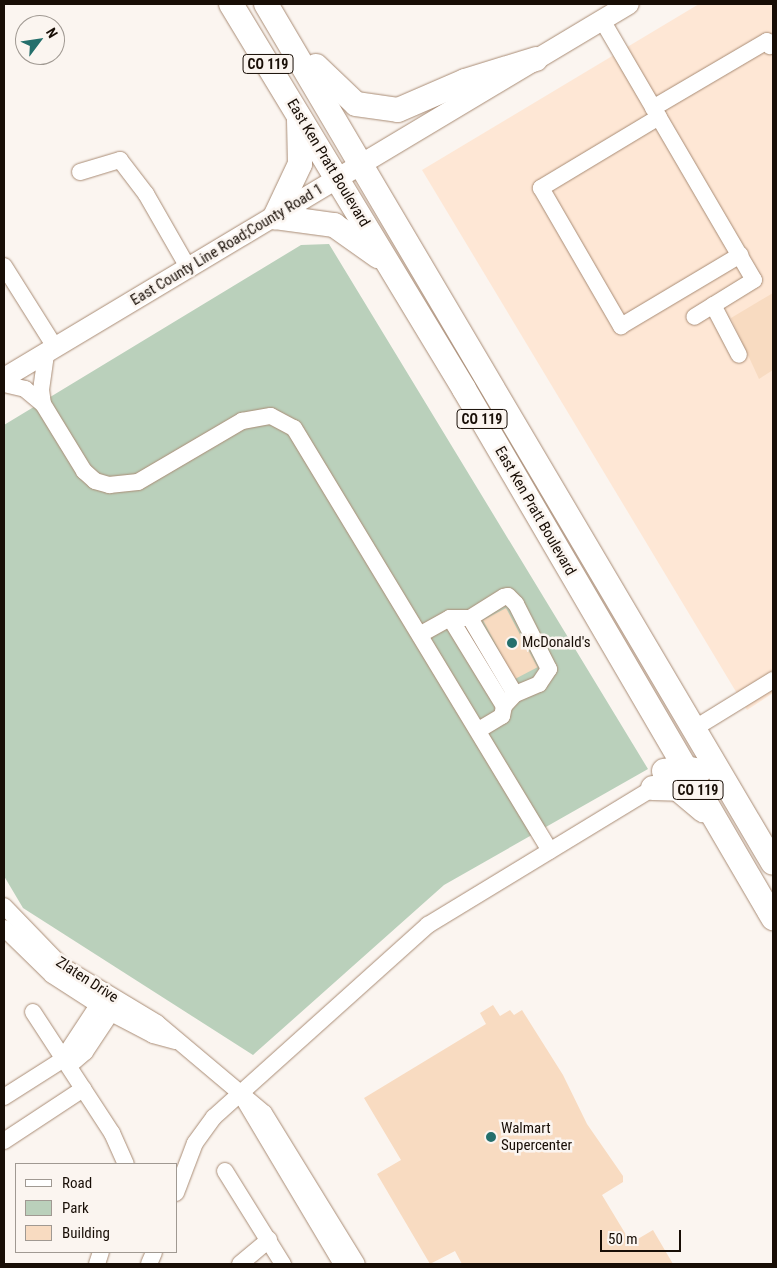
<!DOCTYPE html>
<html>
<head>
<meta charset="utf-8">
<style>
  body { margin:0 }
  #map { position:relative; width:777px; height:1268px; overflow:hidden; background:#fbf5f0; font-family:"Roboto Condensed",sans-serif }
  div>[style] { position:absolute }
  .built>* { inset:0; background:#fee7d5 }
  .green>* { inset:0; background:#bad0bb }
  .building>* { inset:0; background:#f8dbc1; transform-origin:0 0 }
  .roads { filter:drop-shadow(0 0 1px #a98c75) drop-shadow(0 0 1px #a98c75) }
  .minor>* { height:16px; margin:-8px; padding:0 8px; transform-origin:8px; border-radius:8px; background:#fff }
  .major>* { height:20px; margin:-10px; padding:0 10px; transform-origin:10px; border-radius:10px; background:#fff }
  .highway>* { height:24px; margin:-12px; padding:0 12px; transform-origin:12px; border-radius:12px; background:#fff }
  .dots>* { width:14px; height:14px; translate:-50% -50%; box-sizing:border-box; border:2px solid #fbf5f0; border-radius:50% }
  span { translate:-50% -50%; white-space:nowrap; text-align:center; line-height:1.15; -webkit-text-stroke:5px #fbf5f0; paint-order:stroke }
  .shield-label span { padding:1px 4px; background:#fbf5f0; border:1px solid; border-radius:4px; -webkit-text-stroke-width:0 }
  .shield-label { font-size:14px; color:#180e06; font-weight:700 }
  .street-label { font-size:15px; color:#180e06 }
  .poi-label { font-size:15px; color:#180e06 }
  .left { translate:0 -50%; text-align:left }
  .frame { position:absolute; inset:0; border:5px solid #180e06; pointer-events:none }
  .legend { position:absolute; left:15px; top:1163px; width:162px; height:90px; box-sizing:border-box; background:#fbf5f0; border:1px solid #a09992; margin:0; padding:6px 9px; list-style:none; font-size:15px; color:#180e06 }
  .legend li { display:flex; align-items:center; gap:10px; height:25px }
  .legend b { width:25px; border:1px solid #a09992 }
  .north { position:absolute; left:15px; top:15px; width:50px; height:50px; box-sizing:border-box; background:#fbf5f0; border:1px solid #a09992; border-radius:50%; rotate:59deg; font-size:14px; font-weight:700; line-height:20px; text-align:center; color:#180e06 }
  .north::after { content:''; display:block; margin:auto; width:18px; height:22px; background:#246f6c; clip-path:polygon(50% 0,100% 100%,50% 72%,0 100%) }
  .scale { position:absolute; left:600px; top:1230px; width:81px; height:22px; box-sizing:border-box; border:2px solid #180e06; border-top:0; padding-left:6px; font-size:15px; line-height:18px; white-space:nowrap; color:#180e06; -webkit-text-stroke:4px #fbf5f0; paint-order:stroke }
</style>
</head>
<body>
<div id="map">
  <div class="built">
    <div style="clip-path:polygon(699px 4px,773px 4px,773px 693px,747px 710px,422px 170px)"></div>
  </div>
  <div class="green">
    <div style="clip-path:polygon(329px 244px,648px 769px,444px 885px,253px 1055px,23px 908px,4px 876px,4px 425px,301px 245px)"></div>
  </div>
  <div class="building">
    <div style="clip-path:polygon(773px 293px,773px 370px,759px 379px,731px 318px)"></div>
    <div style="left:506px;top:608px;width:67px;height:26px;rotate:62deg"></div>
    <div style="clip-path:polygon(493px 1005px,500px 1016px,510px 1010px,514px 1015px,522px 1010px,563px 1075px,587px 1124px,623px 1176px,623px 1182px,602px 1195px,631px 1243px,653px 1230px,673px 1264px,462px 1264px,455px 1251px,430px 1264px,377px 1174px,401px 1160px,364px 1098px,486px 1024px,480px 1013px)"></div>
  </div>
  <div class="roads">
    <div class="minor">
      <div style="left:602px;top:20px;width:301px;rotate:59.7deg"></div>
      <div style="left:754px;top:280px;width:70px;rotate:148.3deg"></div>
      <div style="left:653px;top:108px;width:132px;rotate:-30.4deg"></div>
      <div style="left:767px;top:41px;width:6px;rotate:59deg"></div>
      <div style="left:659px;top:117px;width:138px;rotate:149deg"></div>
      <div style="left:541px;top:188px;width:160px;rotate:59.9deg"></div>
      <div style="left:621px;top:326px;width:139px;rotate:-30.8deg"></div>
      <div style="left:80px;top:172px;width:42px;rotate:-16.7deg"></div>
      <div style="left:120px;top:160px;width:43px;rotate:52.6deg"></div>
      <div style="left:146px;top:194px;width:86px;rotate:60.2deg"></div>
      <div style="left:4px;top:266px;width:96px;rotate:57.8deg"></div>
      <div style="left:713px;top:305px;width:56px;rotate:62.5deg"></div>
      <div style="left:4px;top:384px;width:22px;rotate:13deg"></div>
      <div style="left:25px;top:389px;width:23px;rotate:40deg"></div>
      <div style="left:43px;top:404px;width:79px;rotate:58.5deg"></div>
      <div style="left:84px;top:471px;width:15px;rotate:42deg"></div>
      <div style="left:95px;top:481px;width:15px;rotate:16deg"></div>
      <div style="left:109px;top:485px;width:29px;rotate:-6deg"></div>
      <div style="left:138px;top:482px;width:121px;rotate:-30.4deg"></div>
      <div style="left:242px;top:421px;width:29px;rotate:-10deg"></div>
      <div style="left:271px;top:416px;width:26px;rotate:28deg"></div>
      <div style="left:294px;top:428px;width:494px;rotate:58.8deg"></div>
      <div style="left:43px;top:404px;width:14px;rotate:-98deg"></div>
      <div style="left:41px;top:390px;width:37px;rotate:-82deg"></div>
      <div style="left:450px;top:618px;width:103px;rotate:58.5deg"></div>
      <div style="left:470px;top:618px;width:40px;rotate:-32deg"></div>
      <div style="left:504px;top:597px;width:4px;rotate:-14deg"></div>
      <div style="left:508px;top:596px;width:11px;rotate:45deg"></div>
      <div style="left:516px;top:604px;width:73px;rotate:63.1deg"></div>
      <div style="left:549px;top:669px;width:18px;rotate:124deg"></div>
      <div style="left:539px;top:684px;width:26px;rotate:157deg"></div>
      <div style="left:421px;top:634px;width:33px;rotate:-29deg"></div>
      <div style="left:450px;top:618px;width:20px"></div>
      <div style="left:470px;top:618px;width:88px;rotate:59.4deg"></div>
      <div style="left:515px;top:694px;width:16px;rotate:133deg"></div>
      <div style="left:504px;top:706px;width:10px;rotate:101deg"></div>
      <div style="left:502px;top:716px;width:27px;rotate:149deg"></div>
      <div style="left:695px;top:728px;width:92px;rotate:-31.6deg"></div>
      <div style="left:4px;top:906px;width:82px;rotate:46deg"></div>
      <div style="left:61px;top:965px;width:112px;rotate:31.1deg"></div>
      <div style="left:157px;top:1023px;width:140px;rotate:40.1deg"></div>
      <div style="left:264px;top:1113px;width:177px;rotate:58.4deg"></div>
      <div style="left:4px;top:928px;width:67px;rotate:44.4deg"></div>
      <div style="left:52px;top:975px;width:70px;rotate:32.8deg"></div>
      <div style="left:111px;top:1013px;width:47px;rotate:27.6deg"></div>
      <div style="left:153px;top:1035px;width:23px;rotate:15deg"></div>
      <div style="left:33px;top:1012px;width:145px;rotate:56.9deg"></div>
      <div style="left:112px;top:1133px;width:34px;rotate:66deg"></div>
      <div style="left:70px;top:1065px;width:20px;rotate:-41deg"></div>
      <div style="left:85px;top:1052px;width:47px;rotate:-56.3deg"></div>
      <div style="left:4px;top:1097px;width:69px;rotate:-32.5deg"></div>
      <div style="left:62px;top:1060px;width:66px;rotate:-56.8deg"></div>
      <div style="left:243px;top:1098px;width:193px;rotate:59.2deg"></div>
      <div style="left:4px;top:1141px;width:95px;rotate:-33.4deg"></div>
      <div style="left:225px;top:1171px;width:110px;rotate:58.1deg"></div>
      <div style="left:176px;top:1193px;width:53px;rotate:-69.2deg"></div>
      <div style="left:195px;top:1143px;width:32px;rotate:-54deg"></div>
      <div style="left:214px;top:1117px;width:288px;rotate:-41.9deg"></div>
      <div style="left:428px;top:925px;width:263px;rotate:-31.3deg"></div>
      <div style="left:97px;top:1264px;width:13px;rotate:-72deg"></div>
      <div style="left:149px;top:1264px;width:13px;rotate:-67deg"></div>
      <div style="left:240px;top:1264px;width:38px;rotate:-40deg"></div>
    </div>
    <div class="major">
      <div style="left:4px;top:378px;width:728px;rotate:-30.9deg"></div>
    </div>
    <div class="highway">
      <div style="left:231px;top:4px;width:450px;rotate:58.8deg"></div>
      <div style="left:464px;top:389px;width:613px;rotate:59.71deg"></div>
      <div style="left:266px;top:4px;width:997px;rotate:59.45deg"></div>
      <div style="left:316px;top:66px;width:55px;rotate:43.5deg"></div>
      <div style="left:356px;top:104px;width:42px;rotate:8.1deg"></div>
      <div style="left:398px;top:110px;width:73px;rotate:-23.4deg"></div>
      <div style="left:465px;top:81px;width:74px;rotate:-17.2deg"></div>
      <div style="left:299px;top:120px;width:44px;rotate:88.7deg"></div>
      <div style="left:300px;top:164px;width:59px;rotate:115.3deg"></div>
      <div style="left:275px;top:217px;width:60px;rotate:7.7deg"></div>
      <div style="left:334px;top:225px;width:54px;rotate:35.2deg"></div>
      <div style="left:664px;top:771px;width:21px;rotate:-8deg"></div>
      <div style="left:685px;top:768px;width:15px;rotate:11deg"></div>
      <div style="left:653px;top:788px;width:25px;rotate:2deg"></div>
      <div style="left:678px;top:789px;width:33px;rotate:40deg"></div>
    </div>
  </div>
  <div class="dots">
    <div style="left:512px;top:643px;background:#246f6c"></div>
    <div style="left:491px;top:1137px;background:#246f6c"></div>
  </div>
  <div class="shield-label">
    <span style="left:268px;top:64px">CO 119</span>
    <span style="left:482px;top:419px">CO 119</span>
    <span style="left:698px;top:790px">CO 119</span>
  </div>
  <div class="street-label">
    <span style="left:328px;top:163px;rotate:59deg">East Ken Pratt Boulevard</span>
    <span style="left:227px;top:245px;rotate:-31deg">East County Line Road;County Road 1</span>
    <span style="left:535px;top:511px;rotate:60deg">East Ken Pratt Boulevard</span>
    <span style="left:87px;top:980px;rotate:33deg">Zlaten Drive</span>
  </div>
  <div class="poi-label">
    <span class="left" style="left:522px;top:643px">McDonald's</span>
    <span class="left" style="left:501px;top:1137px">Walmart<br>Supercenter</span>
  </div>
  <div class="frame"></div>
  <ul class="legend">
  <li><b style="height:6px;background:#fff"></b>Road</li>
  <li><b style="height:14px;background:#bad0bb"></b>Park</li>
  <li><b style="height:14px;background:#f8dbc1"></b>Building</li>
  </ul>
  <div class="north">N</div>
  <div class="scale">50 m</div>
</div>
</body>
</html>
